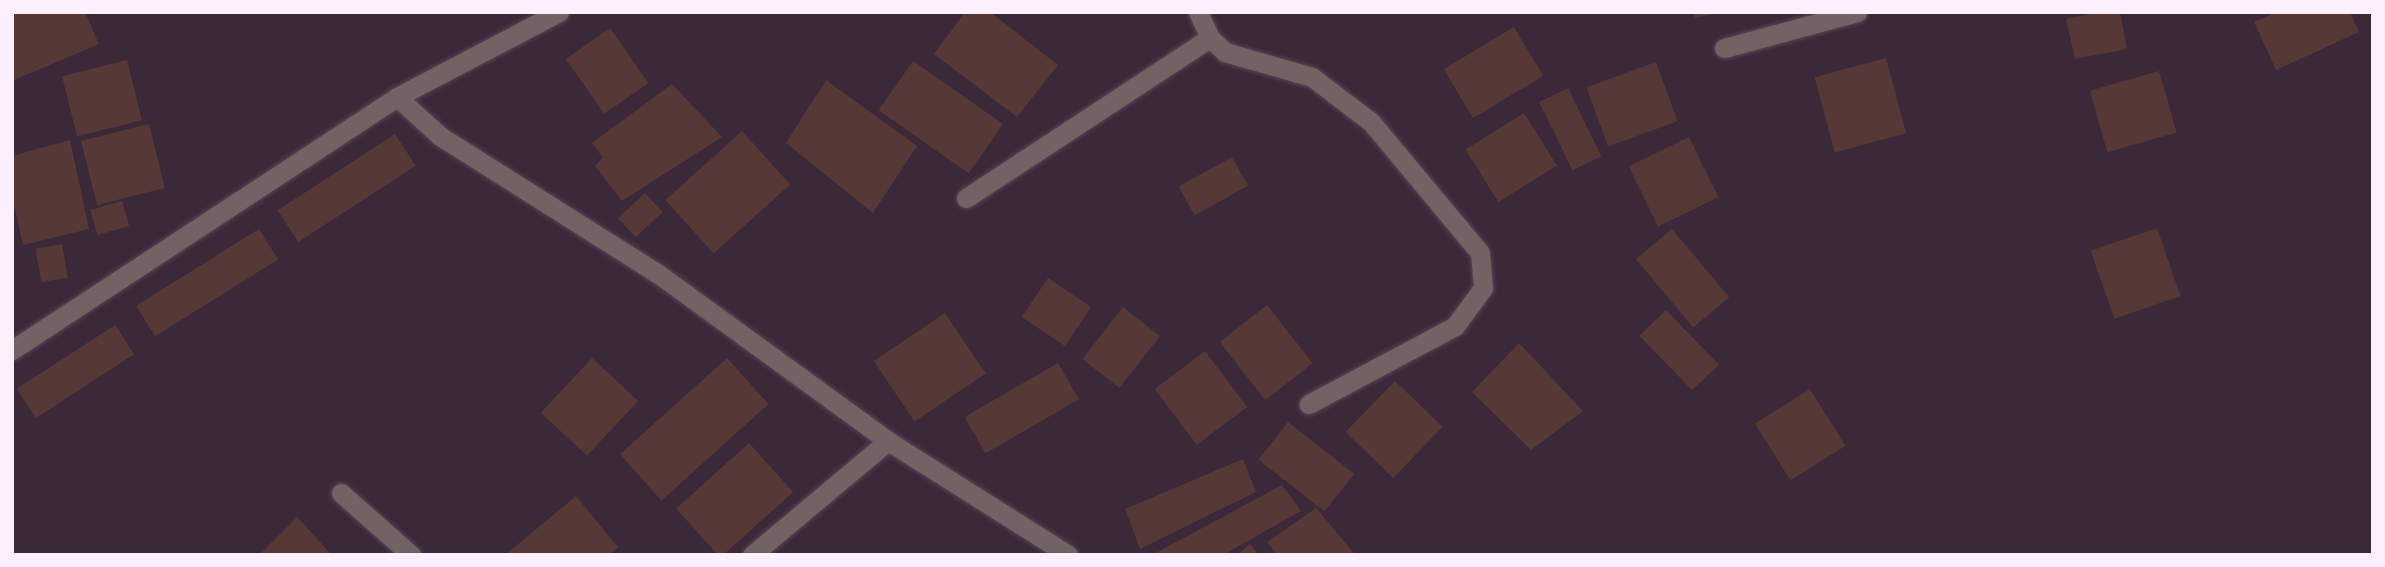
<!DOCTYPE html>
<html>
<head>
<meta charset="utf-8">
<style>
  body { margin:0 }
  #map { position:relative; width:2385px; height:567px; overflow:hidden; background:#3b2839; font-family:"Golos Text",sans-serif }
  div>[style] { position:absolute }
  .building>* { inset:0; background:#563937; transform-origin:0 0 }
  .roads { filter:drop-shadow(0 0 2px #564454) drop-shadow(0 0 2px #564454) }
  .minor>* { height:19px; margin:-9.5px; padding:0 9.5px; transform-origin:9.5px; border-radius:9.5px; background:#716264 }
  span { translate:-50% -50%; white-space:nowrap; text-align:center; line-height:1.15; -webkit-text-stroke:5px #3b2839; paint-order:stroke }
  .frame { position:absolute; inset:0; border:14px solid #fdf0fc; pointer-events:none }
</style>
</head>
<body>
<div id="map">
  <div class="building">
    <div style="clip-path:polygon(12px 12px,85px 12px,99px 44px,12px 81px)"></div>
    <div style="clip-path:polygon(965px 12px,990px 12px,1058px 65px,1017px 117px,934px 54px)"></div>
    <div style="clip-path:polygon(1694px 12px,1718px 12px,1718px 13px,1695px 18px)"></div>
    <div style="clip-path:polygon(2099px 12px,2120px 12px,2127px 49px,2075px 59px,2066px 19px)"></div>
    <div style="clip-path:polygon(2276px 12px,2350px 12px,2359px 32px,2276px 70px,2254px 22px)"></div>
    <div style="left:1514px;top:27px;width:57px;height:82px;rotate:59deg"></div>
    <div style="left:610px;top:28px;width:67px;height:54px;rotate:55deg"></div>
    <div style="left:1886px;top:58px;width:78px;height:74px;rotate:75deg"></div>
    <div style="left:127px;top:60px;width:62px;height:67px;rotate:76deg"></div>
    <div style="left:913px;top:61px;width:110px;height:60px;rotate:35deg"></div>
    <div style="left:1656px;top:62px;width:63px;height:74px;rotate:70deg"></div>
    <div style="left:2159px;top:71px;width:64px;height:72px;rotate:74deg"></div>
    <div style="clip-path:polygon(826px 80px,917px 146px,873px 213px,786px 143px)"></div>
    <div style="clip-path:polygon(672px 84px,722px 137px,622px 201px,595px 166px,603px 158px,592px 143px)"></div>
    <div style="left:1568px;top:88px;width:76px;height:32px;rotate:64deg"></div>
    <div style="left:1524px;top:113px;width:62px;height:69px;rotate:58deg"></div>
    <div style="left:149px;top:124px;width:66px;height:70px;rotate:76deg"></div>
    <div style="left:742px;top:131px;width:72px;height:103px;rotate:48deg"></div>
    <div style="left:395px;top:134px;width:38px;height:140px;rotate:57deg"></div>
    <div style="left:1689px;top:137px;width:67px;height:67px;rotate:64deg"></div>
    <div style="clip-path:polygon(70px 140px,89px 229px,23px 245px,12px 196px,12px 156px)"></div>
    <div style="left:1232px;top:157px;width:33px;height:61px;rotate:61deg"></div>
    <div style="left:645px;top:193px;width:26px;height:37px;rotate:47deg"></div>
    <div style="left:122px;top:201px;width:26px;height:33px;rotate:74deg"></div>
    <div style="left:2157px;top:228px;width:72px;height:70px;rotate:71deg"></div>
    <div style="left:259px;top:229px;width:36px;height:145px;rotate:58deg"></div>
    <div style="left:1672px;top:229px;width:89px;height:47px;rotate:50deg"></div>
    <div style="left:62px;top:244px;width:34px;height:27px;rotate:80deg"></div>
    <div style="left:1048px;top:278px;width:52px;height:47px;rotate:34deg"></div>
    <div style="left:1267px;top:305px;width:74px;height:60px;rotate:52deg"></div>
    <div style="left:1123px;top:307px;width:47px;height:66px;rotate:38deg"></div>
    <div style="left:1666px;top:310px;width:76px;height:37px;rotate:46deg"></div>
    <div style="left:945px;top:313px;width:73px;height:86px;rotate:56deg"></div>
    <div style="left:115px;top:325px;width:35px;height:117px;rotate:57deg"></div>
    <div style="clip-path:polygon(1519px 343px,1583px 411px,1531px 450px,1472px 392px)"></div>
    <div style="left:1205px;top:351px;width:70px;height:63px;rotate:53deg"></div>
    <div style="left:592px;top:358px;width:63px;height:75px;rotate:43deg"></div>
    <div style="left:727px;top:358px;width:62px;height:144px;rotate:48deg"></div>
    <div style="left:1058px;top:363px;width:42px;height:108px;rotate:60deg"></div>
    <div style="left:1395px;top:381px;width:66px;height:71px;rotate:44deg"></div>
    <div style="left:1810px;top:389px;width:67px;height:65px;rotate:58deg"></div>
    <div style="left:1288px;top:422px;width:84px;height:48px;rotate:38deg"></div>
    <div style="left:749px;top:443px;width:66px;height:98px;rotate:48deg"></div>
    <div style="clip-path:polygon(1243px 459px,1256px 492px,1140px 549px,1125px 509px)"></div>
    <div style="clip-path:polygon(1282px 485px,1301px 511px,1223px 555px,1152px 555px)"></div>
    <div style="clip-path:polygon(576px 496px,618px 547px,609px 555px,505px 555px)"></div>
    <div style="clip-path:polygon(1316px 508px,1354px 553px,1277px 555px,1267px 542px)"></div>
    <div style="clip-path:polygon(297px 517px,332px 555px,259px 555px)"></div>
    <div style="clip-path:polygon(1250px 544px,1259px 555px,1237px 555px)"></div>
  </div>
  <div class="roads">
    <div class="minor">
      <div style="left:1198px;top:12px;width:29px;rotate:65deg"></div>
      <div style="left:1210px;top:38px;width:21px;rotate:43deg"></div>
      <div style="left:1225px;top:52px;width:91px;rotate:16deg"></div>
      <div style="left:1312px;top:77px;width:74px;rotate:37.3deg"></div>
      <div style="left:1371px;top:122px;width:170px;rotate:50.2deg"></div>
      <div style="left:1480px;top:253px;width:35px;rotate:85deg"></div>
      <div style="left:1483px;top:288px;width:47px;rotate:126.4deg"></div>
      <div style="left:1455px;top:326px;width:166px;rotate:151.9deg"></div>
      <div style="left:1724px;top:48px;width:138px;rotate:-15.1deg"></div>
      <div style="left:397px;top:97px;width:58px;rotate:42.2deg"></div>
      <div style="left:440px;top:136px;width:257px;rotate:32.3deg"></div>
      <div style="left:657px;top:273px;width:286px;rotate:36deg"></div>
      <div style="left:888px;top:441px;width:213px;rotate:32.3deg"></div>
      <div style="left:966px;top:198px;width:292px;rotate:-33.3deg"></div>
      <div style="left:12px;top:350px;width:461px;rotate:-33.3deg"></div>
      <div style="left:397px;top:97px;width:183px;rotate:-27.7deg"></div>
      <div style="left:341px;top:493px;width:94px;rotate:41.5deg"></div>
      <div style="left:752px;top:555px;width:177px;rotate:-40deg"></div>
    </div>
  </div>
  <div class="frame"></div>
</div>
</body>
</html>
